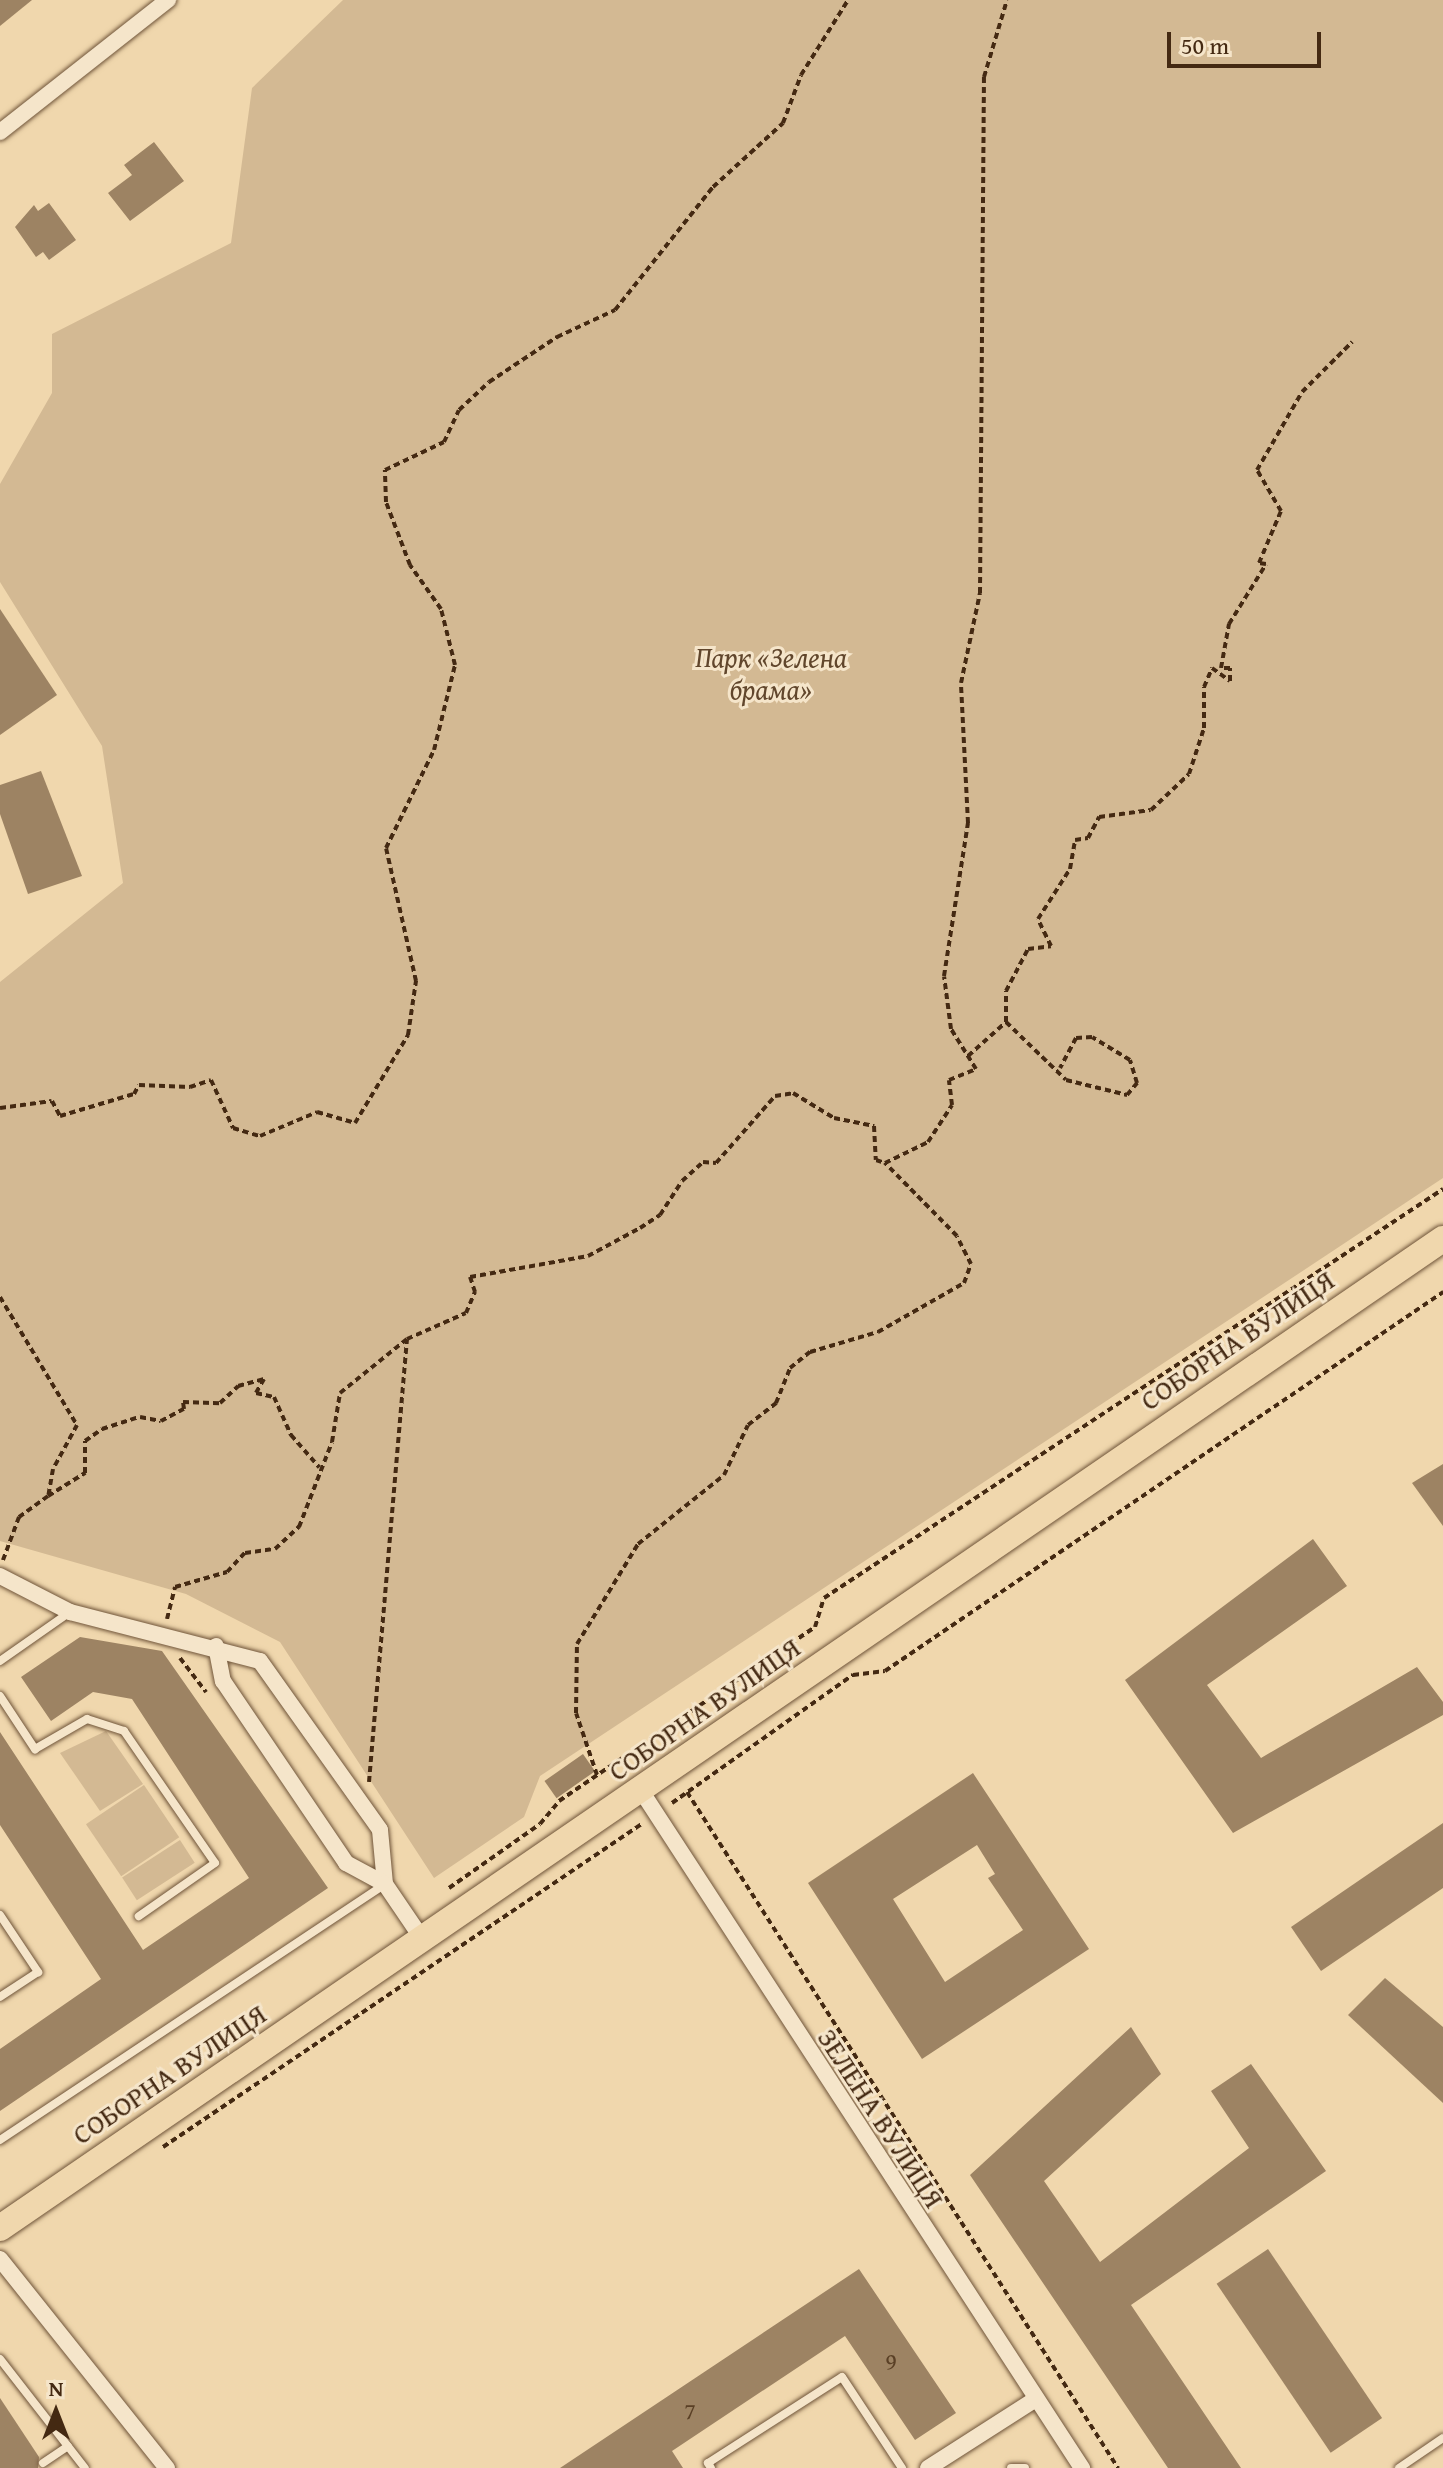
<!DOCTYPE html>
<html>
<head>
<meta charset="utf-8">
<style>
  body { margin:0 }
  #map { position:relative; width:1443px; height:2468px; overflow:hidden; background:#f0d7ad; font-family:"Gentium Book Plus",serif }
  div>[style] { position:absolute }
  .green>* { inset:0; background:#d3b993; transform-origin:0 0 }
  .building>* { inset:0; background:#9d8363; transform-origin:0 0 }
  .path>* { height:4px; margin-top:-2px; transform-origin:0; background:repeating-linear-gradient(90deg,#442912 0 6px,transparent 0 10px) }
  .roads { filter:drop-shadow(0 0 2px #6f5439) drop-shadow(0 0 2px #6f5439) }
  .lane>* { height:8px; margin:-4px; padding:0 4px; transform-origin:4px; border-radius:4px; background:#f5e5ca }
  .street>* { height:16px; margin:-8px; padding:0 8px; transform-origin:8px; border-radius:8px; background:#f5e5ca }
  .primary>* { height:26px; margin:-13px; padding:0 13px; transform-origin:13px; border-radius:13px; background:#f0d7ad }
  span { translate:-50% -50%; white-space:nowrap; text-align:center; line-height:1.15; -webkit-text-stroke:6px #f5e5ca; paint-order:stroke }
  .number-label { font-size:24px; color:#5a4026 }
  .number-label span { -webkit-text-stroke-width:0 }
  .park-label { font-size:28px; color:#61462c; font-style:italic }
  .street-label { font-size:28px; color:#442912 }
  .north { position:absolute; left:16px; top:2372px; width:80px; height:80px; -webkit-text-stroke:6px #f5e5ca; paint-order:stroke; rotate:0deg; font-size:22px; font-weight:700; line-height:32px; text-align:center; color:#442912 }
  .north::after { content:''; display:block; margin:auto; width:28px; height:36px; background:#442912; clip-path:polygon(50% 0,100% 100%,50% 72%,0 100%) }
  .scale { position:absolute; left:1167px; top:32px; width:154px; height:36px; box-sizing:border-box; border:4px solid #442912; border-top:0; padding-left:10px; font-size:24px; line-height:28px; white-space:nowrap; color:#442912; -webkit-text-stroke:6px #f5e5ca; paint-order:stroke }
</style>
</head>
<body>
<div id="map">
  <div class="green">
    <div style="clip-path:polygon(343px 0,1443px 0,1443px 1178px,540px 1776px,524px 1817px,434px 1878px,280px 1642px,186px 1594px,0 1541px,0 982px,123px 883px,102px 746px,0 582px,0 484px,52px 393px,52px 334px,231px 243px,252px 88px)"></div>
    <div style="clip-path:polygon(106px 1731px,143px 1784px,100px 1811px,60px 1753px)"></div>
    <div style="left:144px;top:1785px;width:63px;height:70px;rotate:56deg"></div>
    <div style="left:180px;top:1840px;width:27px;height:69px;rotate:57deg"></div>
  </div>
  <div class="building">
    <div style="clip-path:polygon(0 0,32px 0,0 26px)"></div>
    <div style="clip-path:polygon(154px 142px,184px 181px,130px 221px,108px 193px,132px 175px,124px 165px)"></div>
    <div style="clip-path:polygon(49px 203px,76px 240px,49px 260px,43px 252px,36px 257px,15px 227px,34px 205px,38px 211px)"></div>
    <div style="clip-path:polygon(0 609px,57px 695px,0 735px)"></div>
    <div style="clip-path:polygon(41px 771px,82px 876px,28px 894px,0 814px,0 785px)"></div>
    <div style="clip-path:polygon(1443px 1464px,1443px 1526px,1412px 1483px)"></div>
    <div style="clip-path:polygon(1313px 1539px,1347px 1586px,1207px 1685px,1261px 1758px,1417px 1667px,1443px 1702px,1443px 1715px,1233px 1833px,1125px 1680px)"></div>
    <div style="clip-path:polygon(80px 1637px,162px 1651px,328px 1888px,0 2111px,0 2049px,101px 1979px,0 1825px,0 1732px,143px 1950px,249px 1878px,132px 1699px,93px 1692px,51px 1721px,21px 1677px)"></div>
    <div style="left:583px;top:1754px;width:21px;height:47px;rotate:55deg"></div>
    <div style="clip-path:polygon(evenodd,973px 1773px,1089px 1949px,922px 2059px,808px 1883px,973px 1773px,977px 1845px,995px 1874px,988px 1878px,1023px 1930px,945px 1982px,893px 1899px,977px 1845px)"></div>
    <div style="clip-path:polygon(1443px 1823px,1443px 1888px,1321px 1971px,1291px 1927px)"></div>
    <div style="clip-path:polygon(1385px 1978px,1443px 2027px,1443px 2103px,1348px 2015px)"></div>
    <div style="clip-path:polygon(1131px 2027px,1161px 2074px,1044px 2181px,1100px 2262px,1249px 2148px,1211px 2091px,1251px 2064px,1326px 2171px,1131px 2305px,1241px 2468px,1168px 2468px,970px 2175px)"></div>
    <div style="left:1268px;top:2249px;width:204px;height:62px;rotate:56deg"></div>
    <div style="clip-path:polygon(859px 2269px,956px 2413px,915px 2440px,845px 2336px,672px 2451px,683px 2468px,560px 2468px)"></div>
    <div style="clip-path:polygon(0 2398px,39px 2457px,38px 2468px,0 2468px)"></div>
  </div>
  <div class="path">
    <div style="left:1006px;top:1022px;width:83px;rotate:44deg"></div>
    <div style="left:1066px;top:1080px;width:63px;rotate:13.8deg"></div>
    <div style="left:1127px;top:1095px;width:16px;rotate:-50deg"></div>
    <div style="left:1137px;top:1083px;width:24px;rotate:-107deg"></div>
    <div style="left:1130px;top:1060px;width:44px;rotate:-148.8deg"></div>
    <div style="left:1092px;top:1037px;width:16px;rotate:176deg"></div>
    <div style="left:1076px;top:1038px;width:34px;rotate:118deg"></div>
    <div style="left:968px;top:1056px;width:51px;rotate:-41.8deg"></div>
    <div style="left:1006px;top:1022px;width:31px;rotate:-90deg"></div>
    <div style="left:1006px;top:991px;width:47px;rotate:-62.4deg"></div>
    <div style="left:1028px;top:949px;width:23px;rotate:-7deg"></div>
    <div style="left:1051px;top:946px;width:30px;rotate:-116deg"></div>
    <div style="left:1038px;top:919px;width:59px;rotate:-57.4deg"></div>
    <div style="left:1070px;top:869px;width:29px;rotate:-80deg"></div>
    <div style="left:1075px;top:840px;width:13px;rotate:-9deg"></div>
    <div style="left:1088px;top:838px;width:24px;rotate:-62deg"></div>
    <div style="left:1099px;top:817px;width:52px;rotate:-7.7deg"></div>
    <div style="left:1151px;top:810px;width:52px;rotate:-43.5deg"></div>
    <div style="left:1189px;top:774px;width:48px;rotate:-71.9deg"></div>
    <div style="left:1204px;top:728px;width:41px;rotate:-90deg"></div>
    <div style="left:1204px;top:687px;width:21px;rotate:-67deg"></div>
    <div style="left:1212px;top:668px;width:22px;rotate:36deg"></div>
    <div style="left:1230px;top:681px;width:13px;rotate:-90deg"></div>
    <div style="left:1230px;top:668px;width:9px;rotate:180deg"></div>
    <div style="left:1221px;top:668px;width:45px;rotate:-79.7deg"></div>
    <div style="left:1229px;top:624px;width:70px;rotate:-58.3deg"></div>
    <div style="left:1266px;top:564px;width:7px;rotate:-172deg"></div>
    <div style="left:1259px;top:563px;width:56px;rotate:-67.1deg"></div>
    <div style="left:1281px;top:511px;width:48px;rotate:-120.3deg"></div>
    <div style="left:1257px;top:470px;width:90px;rotate:-60deg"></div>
    <div style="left:1302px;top:392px;width:71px;rotate:-45deg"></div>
    <div style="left:0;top:1108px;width:52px;rotate:-7.7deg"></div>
    <div style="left:52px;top:1101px;width:17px;rotate:62deg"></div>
    <div style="left:60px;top:1116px;width:77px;rotate:-16.6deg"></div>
    <div style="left:134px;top:1094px;width:10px;rotate:-61deg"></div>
    <div style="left:139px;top:1085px;width:51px;rotate:2.2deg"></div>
    <div style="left:190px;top:1087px;width:22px;rotate:-18deg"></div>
    <div style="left:211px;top:1080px;width:53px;rotate:65.4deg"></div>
    <div style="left:233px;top:1128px;width:28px;rotate:17deg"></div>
    <div style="left:260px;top:1136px;width:62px;rotate:-22.8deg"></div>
    <div style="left:317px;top:1112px;width:40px;rotate:16deg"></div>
    <div style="left:355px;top:1123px;width:103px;rotate:-58.9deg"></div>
    <div style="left:408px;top:1035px;width:55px;rotate:-81.6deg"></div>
    <div style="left:416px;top:981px;width:136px;rotate:-102.7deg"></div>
    <div style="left:386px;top:848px;width:109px;rotate:-63.9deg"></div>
    <div style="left:434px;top:750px;width:88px;rotate:-76.1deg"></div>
    <div style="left:455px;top:665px;width:58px;rotate:-104deg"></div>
    <div style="left:441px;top:609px;width:54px;rotate:-125.2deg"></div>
    <div style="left:410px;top:565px;width:67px;rotate:-110.9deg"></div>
    <div style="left:386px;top:502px;width:32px;rotate:-92deg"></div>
    <div style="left:385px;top:470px;width:65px;rotate:-25.4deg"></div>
    <div style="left:444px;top:442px;width:35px;rotate:-65deg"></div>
    <div style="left:459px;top:410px;width:41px;rotate:-43deg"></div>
    <div style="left:489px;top:382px;width:82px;rotate:-33.5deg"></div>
    <div style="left:557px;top:337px;width:64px;rotate:-25deg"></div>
    <div style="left:615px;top:310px;width:157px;rotate:-51.5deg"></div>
    <div style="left:713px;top:187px;width:95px;rotate:-42.4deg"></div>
    <div style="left:783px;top:123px;width:51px;rotate:-69.4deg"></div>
    <div style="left:801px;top:75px;width:89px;rotate:-57.9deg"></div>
    <div style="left:0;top:1297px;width:149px;rotate:59deg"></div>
    <div style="left:77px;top:1425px;width:50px;rotate:118.6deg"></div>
    <div style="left:53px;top:1469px;width:27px;rotate:100deg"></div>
    <div style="left:48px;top:1496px;width:36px;rotate:144deg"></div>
    <div style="left:19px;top:1517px;width:46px;rotate:110.4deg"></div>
    <div style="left:48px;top:1496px;width:44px;rotate:-31.9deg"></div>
    <div style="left:85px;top:1473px;width:32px;rotate:-90deg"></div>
    <div style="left:85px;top:1441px;width:21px;rotate:-35deg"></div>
    <div style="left:102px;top:1429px;width:40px;rotate:-18deg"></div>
    <div style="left:140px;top:1417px;width:21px;rotate:11deg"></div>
    <div style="left:161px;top:1421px;width:26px;rotate:-28deg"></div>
    <div style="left:184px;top:1409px;width:7px;rotate:-98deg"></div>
    <div style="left:183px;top:1402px;width:37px;rotate:2deg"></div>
    <div style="left:220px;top:1403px;width:25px;rotate:-43deg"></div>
    <div style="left:238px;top:1386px;width:27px;rotate:-15deg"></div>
    <div style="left:264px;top:1379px;width:16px;rotate:120deg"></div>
    <div style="left:256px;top:1393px;width:18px;rotate:13deg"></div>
    <div style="left:274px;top:1397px;width:42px;rotate:65.9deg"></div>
    <div style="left:291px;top:1435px;width:43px;rotate:48.8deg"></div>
    <div style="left:167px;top:1619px;width:33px;rotate:-76deg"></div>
    <div style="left:175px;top:1587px;width:54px;rotate:-16.1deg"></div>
    <div style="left:227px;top:1572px;width:26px;rotate:-47deg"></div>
    <div style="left:245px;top:1553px;width:30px;rotate:-8deg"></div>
    <div style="left:275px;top:1549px;width:33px;rotate:-43deg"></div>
    <div style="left:299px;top:1527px;width:91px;rotate:-68.8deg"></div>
    <div style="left:332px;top:1442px;width:50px;rotate:-80.7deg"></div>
    <div style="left:340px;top:1393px;width:86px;rotate:-38.9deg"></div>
    <div style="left:407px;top:1339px;width:64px;rotate:-23.8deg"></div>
    <div style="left:466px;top:1313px;width:23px;rotate:-67deg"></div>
    <div style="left:475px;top:1292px;width:16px;rotate:-108deg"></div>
    <div style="left:470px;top:1277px;width:120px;rotate:-10.1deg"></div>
    <div style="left:588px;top:1256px;width:59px;rotate:-28.3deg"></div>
    <div style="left:640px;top:1228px;width:24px;rotate:-33deg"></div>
    <div style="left:660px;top:1215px;width:40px;rotate:-57.1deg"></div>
    <div style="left:682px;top:1181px;width:28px;rotate:-42deg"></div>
    <div style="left:703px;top:1162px;width:13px;rotate:4deg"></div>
    <div style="left:716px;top:1163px;width:89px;rotate:-48.6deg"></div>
    <div style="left:775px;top:1096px;width:18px;rotate:-9deg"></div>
    <div style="left:793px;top:1093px;width:48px;rotate:31.4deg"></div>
    <div style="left:834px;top:1118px;width:41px;rotate:11.3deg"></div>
    <div style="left:874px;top:1126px;width:34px;rotate:87deg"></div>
    <div style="left:876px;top:1160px;width:9px;rotate:18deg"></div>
    <div style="left:885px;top:1163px;width:48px;rotate:-26deg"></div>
    <div style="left:928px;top:1142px;width:44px;rotate:-57deg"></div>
    <div style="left:952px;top:1105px;width:25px;rotate:-97deg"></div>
    <div style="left:949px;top:1080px;width:29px;rotate:-22deg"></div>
    <div style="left:976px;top:1069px;width:47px;rotate:-122deg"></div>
    <div style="left:951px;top:1029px;width:53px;rotate:-97.5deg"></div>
    <div style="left:944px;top:976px;width:155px;rotate:-81.1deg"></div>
    <div style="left:968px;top:823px;width:140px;rotate:-92.9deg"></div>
    <div style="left:961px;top:683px;width:92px;rotate:-78.1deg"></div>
    <div style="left:980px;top:593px;width:516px;rotate:-89.56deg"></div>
    <div style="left:984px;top:77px;width:80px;rotate:-73.4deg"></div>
    <div style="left:180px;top:1658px;width:43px;rotate:52.6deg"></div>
    <div style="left:597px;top:1775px;width:65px;rotate:-108.7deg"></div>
    <div style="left:576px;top:1713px;width:69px;rotate:-89.2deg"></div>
    <div style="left:577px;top:1644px;width:117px;rotate:-58.6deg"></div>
    <div style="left:638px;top:1544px;width:110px;rotate:-38.7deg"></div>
    <div style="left:724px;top:1475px;width:55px;rotate:-64.4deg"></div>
    <div style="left:748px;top:1425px;width:36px;rotate:-38deg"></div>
    <div style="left:776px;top:1403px;width:38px;rotate:-68deg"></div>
    <div style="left:790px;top:1368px;width:26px;rotate:-39deg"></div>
    <div style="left:810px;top:1352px;width:71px;rotate:-16.4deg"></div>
    <div style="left:878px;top:1332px;width:99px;rotate:-29.7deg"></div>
    <div style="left:964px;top:1283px;width:20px;rotate:-70deg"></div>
    <div style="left:971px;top:1264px;width:31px;rotate:-117deg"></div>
    <div style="left:957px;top:1236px;width:103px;rotate:-134.6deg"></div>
    <div style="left:369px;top:1782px;width:444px;rotate:-85.1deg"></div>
    <div style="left:687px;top:1792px;width:802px;rotate:57.48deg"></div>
    <div style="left:672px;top:1803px;width:222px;rotate:-35.3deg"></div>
    <div style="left:853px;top:1675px;width:32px;rotate:-7deg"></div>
    <div style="left:885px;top:1671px;width:675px;rotate:-34.18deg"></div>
    <div style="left:449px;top:1888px;width:111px;rotate:-35.1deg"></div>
    <div style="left:540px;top:1824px;width:30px;rotate:-50deg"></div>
    <div style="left:559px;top:1801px;width:310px;rotate:-34.2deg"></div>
    <div style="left:815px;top:1627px;width:30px;rotate:-73deg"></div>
    <div style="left:824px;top:1598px;width:742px;rotate:-33.45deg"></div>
    <div style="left:163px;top:2147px;width:579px;rotate:-34.02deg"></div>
  </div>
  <div class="roads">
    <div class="lane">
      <div style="left:0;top:1661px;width:85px;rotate:-35deg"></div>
      <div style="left:0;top:1696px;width:64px;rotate:56.6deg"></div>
      <div style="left:35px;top:1749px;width:60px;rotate:-30deg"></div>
      <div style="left:87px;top:1719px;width:39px;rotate:18deg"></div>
      <div style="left:124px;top:1731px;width:160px;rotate:55.4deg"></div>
      <div style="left:215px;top:1863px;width:93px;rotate:145.1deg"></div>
      <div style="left:0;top:1915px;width:69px;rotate:56.3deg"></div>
      <div style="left:38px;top:1972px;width:45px;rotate:146.7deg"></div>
      <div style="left:0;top:2140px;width:461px;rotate:-33.6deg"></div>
      <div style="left:0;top:2359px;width:138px;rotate:52.1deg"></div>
      <div style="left:43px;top:2463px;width:30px;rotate:-34deg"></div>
      <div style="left:711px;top:2468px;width:6px;rotate:-121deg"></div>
      <div style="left:708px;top:2463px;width:159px;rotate:-32.7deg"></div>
      <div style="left:842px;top:2377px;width:109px;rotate:56.6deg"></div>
      <div style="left:1011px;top:2468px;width:14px"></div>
      <div style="left:1399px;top:2468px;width:53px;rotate:-34.3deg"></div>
    </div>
    <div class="street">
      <div style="left:0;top:132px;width:214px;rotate:-38.2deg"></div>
      <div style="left:0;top:1576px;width:79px;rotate:27.2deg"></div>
      <div style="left:70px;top:1612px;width:196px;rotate:14.5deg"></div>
      <div style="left:260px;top:1661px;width:207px;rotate:54.6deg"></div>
      <div style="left:380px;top:1830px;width:54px;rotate:84.7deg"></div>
      <div style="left:216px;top:1646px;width:36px;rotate:79deg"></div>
      <div style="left:223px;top:1681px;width:220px;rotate:55.9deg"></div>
      <div style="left:346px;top:1863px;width:44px;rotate:28.3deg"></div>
      <div style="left:385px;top:1884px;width:68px;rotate:55.8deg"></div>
      <div style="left:642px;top:1792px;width:807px;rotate:56.94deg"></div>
      <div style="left:0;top:2259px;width:268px;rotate:51.4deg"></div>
      <div style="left:928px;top:2468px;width:128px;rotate:-32.6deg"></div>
    </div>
    <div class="primary">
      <div style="left:0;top:2228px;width:1749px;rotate:-34.43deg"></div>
    </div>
  </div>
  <div class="number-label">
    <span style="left:891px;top:2361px">9</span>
    <span style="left:690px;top:2411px">7</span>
  </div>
  <div class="park-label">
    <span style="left:771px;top:673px">Парк «Зелена<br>брама»</span>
  </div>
  <div class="street-label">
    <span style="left:1237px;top:1340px;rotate:-34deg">СОБОРНА ВУЛИЦЯ</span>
    <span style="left:704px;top:1709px;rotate:-35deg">СОБОРНА ВУЛИЦЯ</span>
    <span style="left:169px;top:2074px;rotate:-34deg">СОБОРНА ВУЛИЦЯ</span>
    <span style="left:881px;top:2118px;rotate:57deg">ЗЕЛЕНА ВУЛИЦЯ</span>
  </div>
  <div class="north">N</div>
  <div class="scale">50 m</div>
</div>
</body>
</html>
